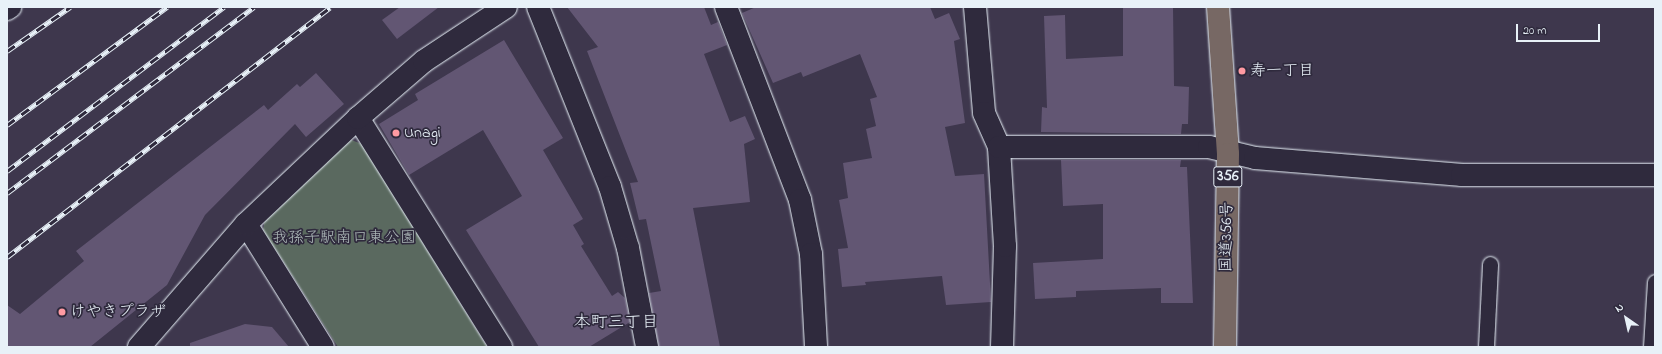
<!DOCTYPE html>
<html>
<head>
<meta charset="utf-8">
<style>
  body { margin:0 }
  #map { position:relative; width:1662px; height:354px; overflow:hidden; background:#3e374d; font-family:"Indie Flower","Klee One",sans-serif }
  div>[style] { position:absolute }
  .green>* { inset:0; background:#5a695f }
  .building>* { inset:0; background:#625673 }
  .roads { filter:drop-shadow(0 0 1px #e8f1f8) drop-shadow(0 0 1px #e8f1f8) }
  .service>* { height:15px; margin:-7.5px; padding:0 7.5px; transform-origin:7.5px; border-radius:7.5px; background:#2f2a3d }
  .minor>* { height:22px; margin:-11px; padding:0 11px; transform-origin:11px; border-radius:11px; background:#2f2a3d }
  .trunk>* { height:22px; margin:-11px; padding:0 11px; transform-origin:11px; border-radius:11px; background:#776864 }
  .rail>* { height:4.5px; margin-top:-2.25px; transform-origin:0; background:repeating-linear-gradient(90deg,#2f2a3d 0 9px,#e8f1f8 0 18px); box-sizing:border-box; border-block:1px solid #e8f1f8 }
  .dots>* { width:11px; height:11px; translate:-50% -50%; box-sizing:border-box; border:2px solid #2f2a3d; border-radius:50% }
  span { translate:-50% -50%; white-space:nowrap; text-align:center; line-height:1.15; -webkit-text-stroke:3.5px #2f2a3d; paint-order:stroke }
  .shield-label span { padding:1px 3px; background:#2f2a3d; border:1px solid; border-radius:3px; -webkit-text-stroke-width:0 }
  .shield-label { font-size:15px; color:#e8f1f8; font-weight:700 }
  .poi-label { font-size:16px; color:#e8f1f8 }
  .left { translate:0 -50%; text-align:left }
  .street-label { font-size:16px; color:#e8f1f8 }
  .park-label { font-size:16px; color:#afbbbb }
  .neighbourhood-label { font-size:17px; color:#e8f1f8 }
  .frame { position:absolute; inset:0; border:8px solid #e8f1f8; pointer-events:none }
  .north { position:absolute; left:1606px; top:298px; width:40px; height:40px; -webkit-text-stroke:3px #2f2a3d; paint-order:stroke; rotate:326deg; font-size:11px; font-weight:700; line-height:16px; text-align:center; color:#e8f1f8 }
  .north::after { content:''; display:block; margin:auto; width:14px; height:18px; background:#e8f1f8; clip-path:polygon(50% 0,100% 100%,50% 72%,0 100%) }
  .scale { position:absolute; left:1516px; top:24px; width:84px; height:18px; box-sizing:border-box; border:2px solid #e8f1f8; border-top:0; padding-left:5px; font-size:12px; line-height:14px; white-space:nowrap; color:#e8f1f8; -webkit-text-stroke:3px #2f2a3d; paint-order:stroke }
</style>
</head>
<body>
<div id="map">
  <div class="green">
    <div style="clip-path:polygon(346px 138px,362px 144px,487px 347px,338px 347px,263px 230px,266px 214px)"></div>
  </div>
  <div class="building">
    <div style="clip-path:polygon(400px 7px,439px 7px,397px 39px,382px 20px)"></div>
    <div style="clip-path:polygon(567px 7px,704px 7px,711px 25px,718px 22px,727px 45px,704px 54px,730px 122px,745px 116px,755px 139px,744px 144px,750px 202px,693px 208px,720px 347px,659px 347px,649px 293px,661px 291px,646px 219px,639px 220px,630px 183px,638px 182px,587px 51px,598px 47px)"></div>
    <div style="clip-path:polygon(756px 7px,930px 7px,935px 19px,949px 13px,960px 39px,954px 41px,965px 123px,945px 127px,955px 176px,984px 174px,991px 302px,946px 305px,942px 276px,865px 282px,866px 285px,842px 287px,838px 249px,848px 248px,839px 200px,848px 198px,843px 163px,872px 158px,866px 129px,876px 126px,870px 99px,877px 97px,860px 54px,803px 77px,801px 72px,773px 83px,742px 13px)"></div>
    <div style="clip-path:polygon(1123px 7px,1173px 7px,1174px 86px,1189px 87px,1188px 124px,1182px 124px,1181px 134px,1041px 132px,1042px 107px,1047px 108px,1044px 16px,1065px 15px,1066px 59px,1123px 56px)"></div>
    <div style="clip-path:polygon(504px 40px,563px 138px,543px 150px,583px 219px,573px 225px,584px 244px,581px 246px,612px 296px,618px 292px,625px 298px,630px 322px,589px 347px,539px 347px,466px 230px,522px 196px,483px 130px,409px 175px,379px 124px,418px 100px,415px 94px)"></div>
    <div style="clip-path:polygon(316px 73px,344px 104px,306px 137px,295px 124px,205px 215px,167px 285px,90px 347px,7px 347px,7px 305px,20px 314px,84px 261px,76px 251px,264px 105px,268px 110px,297px 84px,300px 87px)"></div>
    <div style="clip-path:polygon(1061px 160px,1181px 160px,1180px 167px,1187px 167px,1193px 303px,1161px 303px,1161px 288px,1076px 291px,1076px 297px,1035px 299px,1033px 263px,1103px 259px,1103px 204px,1063px 206px)"></div>
    <div style="clip-path:polygon(245px 324px,272px 327px,289px 347px,190px 347px,190px 343px)"></div>
  </div>
  <div class="roads">
    <div class="service">
      <div style="left:1486px;top:347px;width:83px;rotate:-87.2deg"></div>
      <div style="left:1651px;top:347px;width:65px;rotate:-86.5deg"></div>
    </div>
    <div class="minor">
      <div style="left:538px;top:7px;width:194px;rotate:68.2deg"></div>
      <div style="left:610px;top:187px;width:64px;rotate:73.6deg"></div>
      <div style="left:628px;top:248px;width:101px;rotate:79.1deg"></div>
      <div style="left:726px;top:7px;width:207px;rotate:69deg"></div>
      <div style="left:800px;top:200px;width:55px;rotate:78.5deg"></div>
      <div style="left:811px;top:254px;width:93px;rotate:86.9deg"></div>
      <div style="left:975px;top:7px;width:106px;rotate:85.1deg"></div>
      <div style="left:984px;top:113px;width:37px;rotate:66deg"></div>
      <div style="left:7px;top:9px;width:4px;rotate:-34deg"></div>
      <div style="left:358px;top:118px;width:270px;rotate:58deg"></div>
      <div style="left:246px;top:224px;width:145px;rotate:58deg"></div>
      <div style="left:139px;top:347px;width:163px;rotate:-49deg"></div>
      <div style="left:246px;top:224px;width:154px;rotate:-43.4deg"></div>
      <div style="left:358px;top:118px;width:87px;rotate:-40.8deg"></div>
      <div style="left:424px;top:61px;width:98px;rotate:-33.4deg"></div>
      <div style="left:1002px;top:347px;width:101px;rotate:-88.3deg"></div>
      <div style="left:1005px;top:246px;width:99px;rotate:-93.5deg"></div>
      <div style="left:999px;top:147px;width:210px"></div>
      <div style="left:1209px;top:147px;width:47px;rotate:13.4deg"></div>
      <div style="left:1255px;top:158px;width:208px;rotate:4.7deg"></div>
      <div style="left:1462px;top:175px;width:193px"></div>
    </div>
    <div class="trunk">
      <div style="left:1218px;top:7px;width:147px;rotate:86.1deg"></div>
      <div style="left:1228px;top:154px;width:193px;rotate:90.9deg"></div>
    </div>
  </div>
  <div class="rail">
    <div style="left:7px;top:51px;width:77px;rotate:-34.9deg"></div>
    <div style="left:7px;top:125px;width:199px;rotate:-36.4deg"></div>
    <div style="left:7px;top:171px;width:272px;rotate:-37.1deg"></div>
    <div style="left:7px;top:193px;width:309px;rotate:-37deg"></div>
    <div style="left:7px;top:257px;width:408px;rotate:-37.7deg"></div>
  </div>
  <div class="dots">
    <div style="left:1242px;top:71px;background:#ff9aa2"></div>
    <div style="left:396px;top:133px;background:#ff9aa2"></div>
    <div style="left:62px;top:312px;background:#ff9aa2"></div>
  </div>
  <div class="shield-label">
    <span style="left:1228px;top:177px">356</span>
  </div>
  <div class="poi-label">
    <span class="left" style="left:1250px;top:71px">寿一丁目</span>
    <span class="left" style="left:404px;top:133px">Unagi</span>
    <span class="left" style="left:70px;top:312px">けやきプラザ</span>
  </div>
  <div class="street-label">
    <span style="left:1227px;top:237px;rotate:-89deg">国道356号</span>
  </div>
  <div class="park-label">
    <span style="left:344px;top:238px">我孫子駅南口東公園</span>
  </div>
  <div class="neighbourhood-label">
    <span style="left:616px;top:323px">本町三丁目</span>
  </div>
  <div class="frame"></div>
  <div class="north">N</div>
  <div class="scale">20 m</div>
</div>
</body>
</html>
